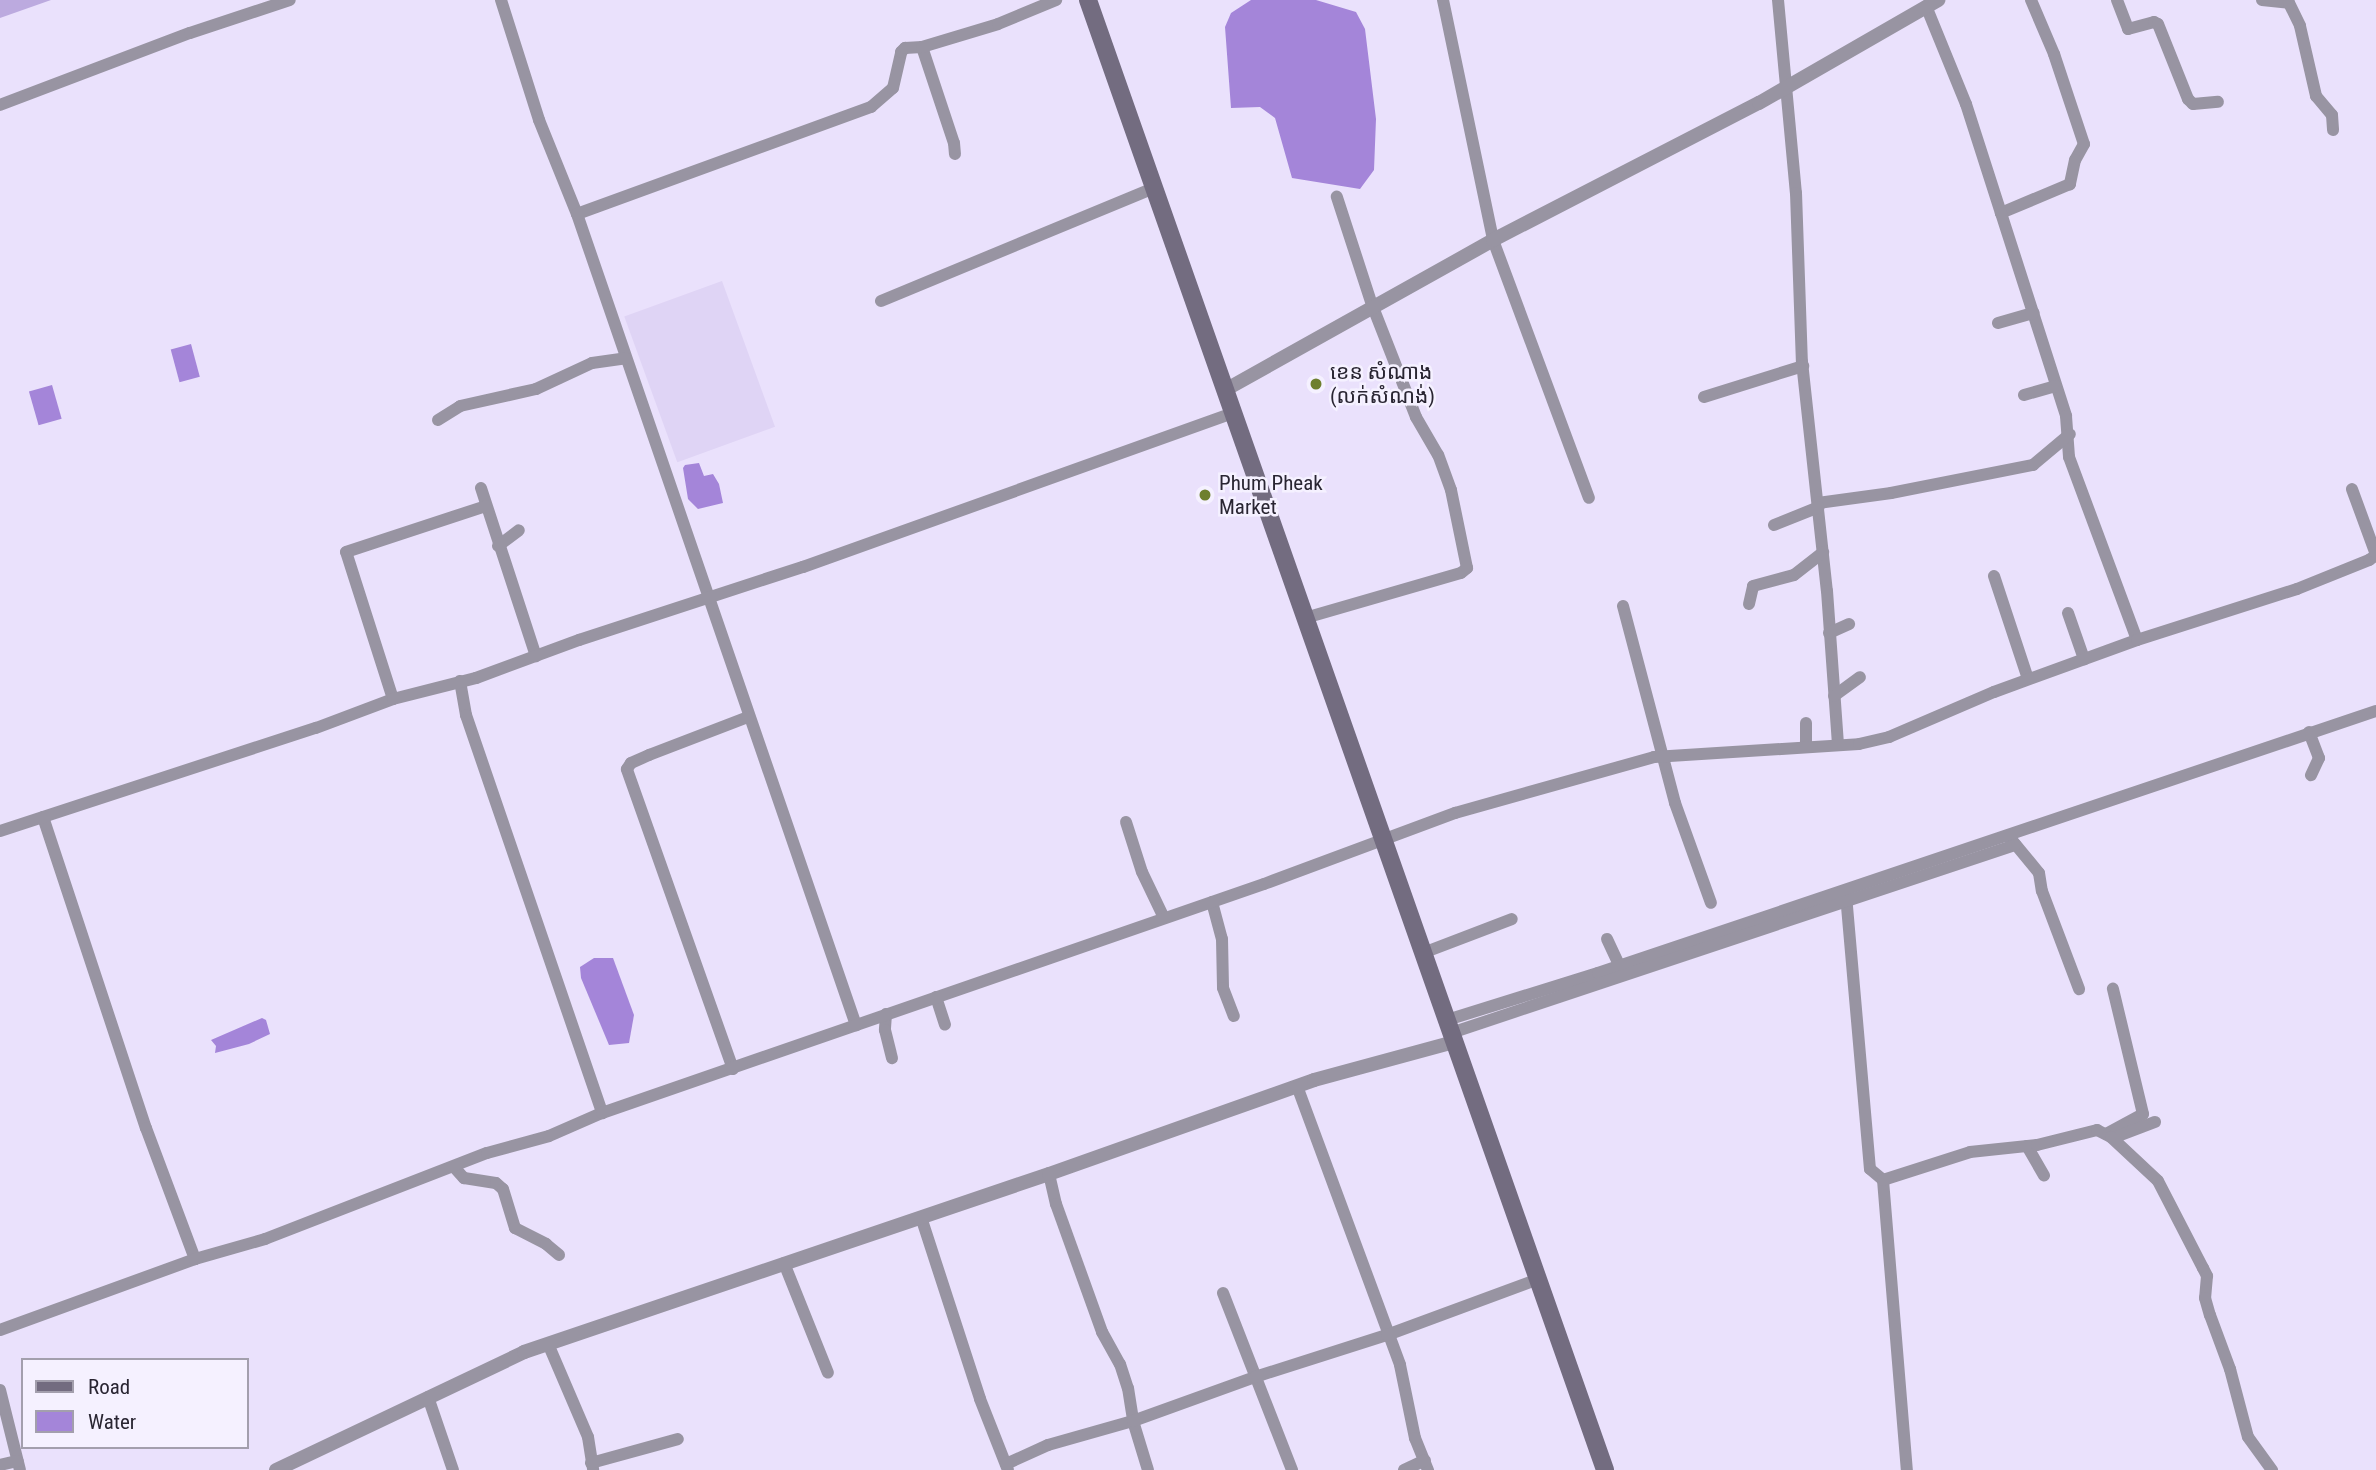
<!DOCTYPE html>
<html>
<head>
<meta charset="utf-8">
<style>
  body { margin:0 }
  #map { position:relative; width:2376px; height:1470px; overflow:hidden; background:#eae1fc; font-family:"Roboto Condensed","Noto Sans Khmer",sans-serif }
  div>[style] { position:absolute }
  .built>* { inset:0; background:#dfd4f5; transform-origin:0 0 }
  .green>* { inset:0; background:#bcaadf }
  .water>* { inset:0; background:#a485d9; transform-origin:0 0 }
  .minor>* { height:12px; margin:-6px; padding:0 6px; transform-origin:6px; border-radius:6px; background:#9894a2 }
  .tertiary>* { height:14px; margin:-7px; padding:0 7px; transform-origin:7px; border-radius:7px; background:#9894a2 }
  .secondary>* { height:18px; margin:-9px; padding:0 9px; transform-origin:9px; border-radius:9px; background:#736c80 }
  .dots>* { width:19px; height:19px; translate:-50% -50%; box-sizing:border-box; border:4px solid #f5f1ff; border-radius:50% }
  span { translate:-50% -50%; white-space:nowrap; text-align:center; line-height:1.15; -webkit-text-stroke:5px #f5f1ff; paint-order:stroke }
  .poi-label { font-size:21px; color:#292532 }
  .left { translate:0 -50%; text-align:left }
  .legend { position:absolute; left:21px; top:1358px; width:228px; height:91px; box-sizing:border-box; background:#f5f1ff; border:2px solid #a39fad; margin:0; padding:9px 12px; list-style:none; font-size:21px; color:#292532 }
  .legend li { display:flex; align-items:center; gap:14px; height:35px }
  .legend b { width:35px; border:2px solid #a39fad }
</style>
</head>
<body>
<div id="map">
  <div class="built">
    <div style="left:722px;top:281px;width:155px;height:104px;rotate:70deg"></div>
  </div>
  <div class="green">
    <div style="clip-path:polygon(0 0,51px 0,0 18px)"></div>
  </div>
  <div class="water">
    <div style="clip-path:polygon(1251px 0,1316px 0,1356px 12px,1365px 29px,1376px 119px,1374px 170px,1360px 189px,1292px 178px,1275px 118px,1260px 107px,1231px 108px,1225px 27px,1231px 13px)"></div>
    <div style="left:191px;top:344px;width:34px;height:21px;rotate:75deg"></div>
    <div style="left:52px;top:385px;width:35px;height:24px;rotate:74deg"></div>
    <div style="clip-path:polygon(699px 463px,704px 476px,713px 474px,719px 484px,723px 503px,698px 509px,688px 499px,683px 468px,685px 465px)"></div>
    <div style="clip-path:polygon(594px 958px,613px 958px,634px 1015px,629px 1043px,609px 1045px,581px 978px,580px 967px)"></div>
    <div style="clip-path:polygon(262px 1018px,266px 1020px,270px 1034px,249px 1044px,215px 1053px,216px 1046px,211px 1040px)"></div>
  </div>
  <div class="minor">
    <div style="left:501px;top:0;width:126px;rotate:72.4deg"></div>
    <div style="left:539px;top:120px;width:101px;rotate:68deg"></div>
    <div style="left:577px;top:214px;width:858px;rotate:71.02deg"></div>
    <div style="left:1443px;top:0;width:245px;rotate:78.2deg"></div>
    <div style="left:1493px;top:240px;width:275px;rotate:69.6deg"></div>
    <div style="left:1778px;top:0;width:194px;rotate:84.7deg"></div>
    <div style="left:1796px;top:193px;width:169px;rotate:88deg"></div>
    <div style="left:1802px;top:362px;width:230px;rotate:83.8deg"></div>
    <div style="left:1827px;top:591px;width:153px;rotate:85.9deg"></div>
    <div style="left:2031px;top:0;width:59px;rotate:66.9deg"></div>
    <div style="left:2054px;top:54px;width:95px;rotate:71.6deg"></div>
    <div style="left:2084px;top:144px;width:18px;rotate:119deg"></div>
    <div style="left:2075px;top:160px;width:25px;rotate:102deg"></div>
    <div style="left:2070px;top:184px;width:75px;rotate:157.2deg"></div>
    <div style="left:2001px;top:213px;width:213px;rotate:72.2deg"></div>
    <div style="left:2066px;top:416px;width:41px;rotate:85.8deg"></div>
    <div style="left:2069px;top:457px;width:195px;rotate:69.6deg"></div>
    <div style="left:2117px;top:0;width:31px;rotate:69deg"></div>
    <div style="left:2128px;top:29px;width:27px;rotate:-15deg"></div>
    <div style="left:2154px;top:22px;width:4px;rotate:27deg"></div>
    <div style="left:2158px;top:24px;width:81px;rotate:68.2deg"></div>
    <div style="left:2188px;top:99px;width:7px;rotate:45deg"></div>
    <div style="left:2193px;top:104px;width:25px;rotate:-5deg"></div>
    <div style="left:2262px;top:0;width:27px;rotate:6deg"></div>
    <div style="left:2289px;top:3px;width:25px;rotate:64deg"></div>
    <div style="left:2300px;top:26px;width:72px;rotate:77.1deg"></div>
    <div style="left:2316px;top:96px;width:25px;rotate:50deg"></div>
    <div style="left:2332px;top:115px;width:15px;rotate:86deg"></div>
    <div style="left:1926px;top:6px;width:106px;rotate:67.8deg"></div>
    <div style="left:1966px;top:104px;width:114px;rotate:72.2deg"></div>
    <div style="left:922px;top:47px;width:101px;rotate:71.6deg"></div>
    <div style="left:954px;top:143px;width:11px;rotate:85deg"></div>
    <div style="left:0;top:105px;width:203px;rotate:-20.8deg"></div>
    <div style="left:190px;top:33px;width:105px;rotate:-18.3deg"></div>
    <div style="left:577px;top:214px;width:313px;rotate:-20deg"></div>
    <div style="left:871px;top:107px;width:29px;rotate:-41deg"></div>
    <div style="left:893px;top:88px;width:37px;rotate:-77deg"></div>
    <div style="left:901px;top:52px;width:6px;rotate:-45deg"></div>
    <div style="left:905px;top:48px;width:17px;rotate:-3deg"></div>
    <div style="left:922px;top:47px;width:79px;rotate:-16.8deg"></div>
    <div style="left:998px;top:24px;width:63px;rotate:-22.5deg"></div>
    <div style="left:881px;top:301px;width:295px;rotate:-22.5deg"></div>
    <div style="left:1998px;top:323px;width:37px;rotate:-16deg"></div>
    <div style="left:2024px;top:395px;width:33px;rotate:-16deg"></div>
    <div style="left:1704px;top:397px;width:104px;rotate:-17.4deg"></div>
    <div style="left:438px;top:420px;width:26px;rotate:-32deg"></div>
    <div style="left:460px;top:406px;width:78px;rotate:-12.6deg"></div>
    <div style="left:536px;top:389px;width:62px;rotate:-24.9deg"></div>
    <div style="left:592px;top:363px;width:34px;rotate:-8deg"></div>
    <div style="left:481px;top:488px;width:177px;rotate:71.9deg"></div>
    <div style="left:1818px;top:503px;width:74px;rotate:-7.8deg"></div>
    <div style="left:1891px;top:493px;width:145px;rotate:-11.2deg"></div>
    <div style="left:2033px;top:465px;width:48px;rotate:-40deg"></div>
    <div style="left:1774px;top:525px;width:48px;rotate:-21.8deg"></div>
    <div style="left:498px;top:546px;width:26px;rotate:-37deg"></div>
    <div style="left:1994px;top:576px;width:108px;rotate:71.7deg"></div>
    <div style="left:1749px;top:604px;width:18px;rotate:-77deg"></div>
    <div style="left:1753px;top:586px;width:42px;rotate:-15deg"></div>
    <div style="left:1794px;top:575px;width:37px;rotate:-38deg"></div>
    <div style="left:1623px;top:606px;width:204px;rotate:75.2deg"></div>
    <div style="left:1675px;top:803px;width:106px;rotate:70.2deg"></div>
    <div style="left:2068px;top:613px;width:49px;rotate:70.8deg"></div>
    <div style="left:1305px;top:618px;width:162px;rotate:-16.1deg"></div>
    <div style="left:1461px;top:573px;width:8px;rotate:-40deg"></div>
    <div style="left:1467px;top:568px;width:80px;rotate:-101.6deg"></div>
    <div style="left:1451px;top:490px;width:37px;rotate:-110deg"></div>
    <div style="left:1438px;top:455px;width:44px;rotate:-120.1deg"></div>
    <div style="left:1416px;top:417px;width:120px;rotate:-111.4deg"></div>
    <div style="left:1372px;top:305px;width:114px;rotate:-108deg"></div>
    <div style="left:1829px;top:633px;width:22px;rotate:-24deg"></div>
    <div style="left:460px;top:681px;width:35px;rotate:80deg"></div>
    <div style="left:466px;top:715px;width:421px;rotate:71.1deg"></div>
    <div style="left:1834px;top:696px;width:32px;rotate:-36deg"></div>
    <div style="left:393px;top:699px;width:154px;rotate:-107.7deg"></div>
    <div style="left:346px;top:552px;width:147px;rotate:-18.2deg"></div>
    <div style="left:1806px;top:723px;width:24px;rotate:90deg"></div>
    <div style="left:2309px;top:732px;width:28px;rotate:69deg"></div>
    <div style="left:2319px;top:758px;width:19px;rotate:115deg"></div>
    <div style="left:43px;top:817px;width:328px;rotate:71.7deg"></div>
    <div style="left:146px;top:1128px;width:140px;rotate:69.5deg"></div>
    <div style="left:1126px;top:822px;width:52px;rotate:72.3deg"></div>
    <div style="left:1142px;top:872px;width:51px;rotate:64.4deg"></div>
    <div style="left:0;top:831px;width:332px;rotate:-18.1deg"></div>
    <div style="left:316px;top:728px;width:82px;rotate:-20.6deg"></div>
    <div style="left:393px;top:699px;width:86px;rotate:-14.2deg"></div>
    <div style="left:476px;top:678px;width:110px;rotate:-20.3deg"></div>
    <div style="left:579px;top:640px;width:236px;rotate:-18.1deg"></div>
    <div style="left:803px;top:567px;width:457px;rotate:-19.7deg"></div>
    <div style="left:2011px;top:839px;width:44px;rotate:50.5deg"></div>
    <div style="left:2039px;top:873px;width:18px;rotate:81deg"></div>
    <div style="left:2042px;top:891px;width:105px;rotate:69.3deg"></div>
    <div style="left:1846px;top:895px;width:275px;rotate:85deg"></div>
    <div style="left:1870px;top:1169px;width:17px;rotate:40deg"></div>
    <div style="left:1883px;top:1180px;width:291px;rotate:85.3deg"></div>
    <div style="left:1212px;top:902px;width:38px;rotate:75deg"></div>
    <div style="left:1222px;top:939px;width:49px;rotate:88.8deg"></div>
    <div style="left:1223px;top:988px;width:30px;rotate:69deg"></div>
    <div style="left:1607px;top:939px;width:29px;rotate:65deg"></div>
    <div style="left:1423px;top:953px;width:95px;rotate:-20.9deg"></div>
    <div style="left:936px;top:997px;width:29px;rotate:72deg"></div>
    <div style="left:886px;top:1014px;width:16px;rotate:94deg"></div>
    <div style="left:885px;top:1030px;width:29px;rotate:76deg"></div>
    <div style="left:1447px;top:1020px;width:158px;rotate:-17.3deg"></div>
    <div style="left:1598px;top:973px;width:821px;rotate:-18.61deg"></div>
    <div style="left:1451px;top:1033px;width:595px;rotate:-18.43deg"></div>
    <div style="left:733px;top:1069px;width:318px;rotate:-109.5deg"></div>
    <div style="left:627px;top:769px;width:7px;rotate:-56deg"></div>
    <div style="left:631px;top:763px;width:20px;rotate:-24deg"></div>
    <div style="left:649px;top:755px;width:106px;rotate:-21deg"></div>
    <div style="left:1297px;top:1086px;width:297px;rotate:69.7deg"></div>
    <div style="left:1400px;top:1365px;width:75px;rotate:78.4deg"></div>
    <div style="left:1415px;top:1438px;width:35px;rotate:68deg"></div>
    <div style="left:2106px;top:1134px;width:42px;rotate:-28.4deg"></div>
    <div style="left:2143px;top:1114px;width:129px;rotate:-103.5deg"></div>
    <div style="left:2113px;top:1138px;width:45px;rotate:-20.9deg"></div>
    <div style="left:2027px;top:1146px;width:34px;rotate:60deg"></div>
    <div style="left:454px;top:1167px;width:15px;rotate:48deg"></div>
    <div style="left:464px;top:1178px;width:32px;rotate:9deg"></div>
    <div style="left:496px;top:1183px;width:9px;rotate:41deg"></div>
    <div style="left:503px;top:1189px;width:41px;rotate:72.9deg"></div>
    <div style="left:515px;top:1228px;width:35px;rotate:27deg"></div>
    <div style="left:546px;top:1244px;width:17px;rotate:40deg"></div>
    <div style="left:1049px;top:1174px;width:31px;rotate:77deg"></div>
    <div style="left:1056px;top:1204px;width:136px;rotate:70.2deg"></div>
    <div style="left:1102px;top:1332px;width:37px;rotate:61deg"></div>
    <div style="left:1120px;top:1364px;width:25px;rotate:72deg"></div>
    <div style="left:1128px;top:1388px;width:33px;rotate:81deg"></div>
    <div style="left:1133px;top:1421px;width:51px;rotate:73deg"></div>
    <div style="left:1883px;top:1180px;width:91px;rotate:-17.8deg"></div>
    <div style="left:1970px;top:1152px;width:67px;rotate:-6deg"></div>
    <div style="left:2037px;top:1145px;width:62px;rotate:-14deg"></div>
    <div style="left:2097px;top:1130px;width:16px;rotate:27deg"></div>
    <div style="left:2111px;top:1137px;width:64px;rotate:43.1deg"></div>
    <div style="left:2158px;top:1181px;width:98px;rotate:62.7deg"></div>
    <div style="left:2203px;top:1268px;width:9px;rotate:63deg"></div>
    <div style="left:2207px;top:1276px;width:22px;rotate:95deg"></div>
    <div style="left:2205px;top:1298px;width:18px;rotate:74deg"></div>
    <div style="left:2210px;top:1315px;width:58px;rotate:69.7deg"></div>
    <div style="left:2230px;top:1369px;width:70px;rotate:75.2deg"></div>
    <div style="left:2248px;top:1437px;width:41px;rotate:54deg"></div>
    <div style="left:921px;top:1217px;width:191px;rotate:72deg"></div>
    <div style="left:980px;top:1399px;width:76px;rotate:68.5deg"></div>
    <div style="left:784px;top:1263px;width:118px;rotate:68.2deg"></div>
    <div style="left:1223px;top:1293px;width:190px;rotate:68.7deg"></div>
    <div style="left:0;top:1330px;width:208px;rotate:-20deg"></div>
    <div style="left:195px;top:1259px;width:73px;rotate:-15.9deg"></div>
    <div style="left:265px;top:1239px;width:238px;rotate:-21.2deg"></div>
    <div style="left:487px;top:1153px;width:64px;rotate:-15.3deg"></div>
    <div style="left:549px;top:1136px;width:58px;rotate:-23.5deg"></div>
    <div style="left:602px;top:1113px;width:700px;rotate:-19.08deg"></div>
    <div style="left:1264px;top:884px;width:204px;rotate:-20.4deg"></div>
    <div style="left:1455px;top:813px;width:207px;rotate:-15.7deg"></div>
    <div style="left:1654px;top:757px;width:205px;rotate:-3.6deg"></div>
    <div style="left:1859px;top:744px;width:31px;rotate:-13deg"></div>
    <div style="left:1889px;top:737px;width:114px;rotate:-23.2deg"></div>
    <div style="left:1994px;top:692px;width:152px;rotate:-20deg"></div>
    <div style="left:2137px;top:640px;width:168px;rotate:-17.7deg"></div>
    <div style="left:2297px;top:589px;width:78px;rotate:-21.9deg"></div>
    <div style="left:2369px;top:560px;width:7px;rotate:-34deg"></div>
    <div style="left:2375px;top:556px;width:4px;rotate:-90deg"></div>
    <div style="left:2375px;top:552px;width:67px;rotate:-110.1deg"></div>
    <div style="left:549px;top:1346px;width:99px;rotate:66.8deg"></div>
    <div style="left:588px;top:1437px;width:33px;rotate:81deg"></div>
    <div style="left:0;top:1390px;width:82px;rotate:76deg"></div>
    <div style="left:428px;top:1397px;width:77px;rotate:71.1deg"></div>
    <div style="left:591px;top:1463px;width:90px;rotate:-15.4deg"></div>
    <div style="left:1006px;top:1464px;width:46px;rotate:-24.3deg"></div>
    <div style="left:1048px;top:1445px;width:88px;rotate:-15.8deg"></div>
    <div style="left:1133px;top:1421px;width:130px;rotate:-19.8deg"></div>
    <div style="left:1255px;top:1377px;width:139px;rotate:-17.7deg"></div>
    <div style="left:1387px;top:1335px;width:161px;rotate:-20.3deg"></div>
    <div style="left:0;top:1465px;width:18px;rotate:-13deg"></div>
    <div style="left:1404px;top:1470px;width:23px;rotate:-25deg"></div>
  </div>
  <div class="tertiary">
    <div style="left:1225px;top:390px;width:307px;rotate:-29.2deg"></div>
    <div style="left:1493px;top:240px;width:299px;rotate:-27.3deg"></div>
    <div style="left:1759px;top:103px;width:207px;rotate:-29.9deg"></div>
    <div style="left:276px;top:1470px;width:275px;rotate:-25.4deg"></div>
    <div style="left:524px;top:1352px;width:554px;rotate:-18.73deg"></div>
    <div style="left:1049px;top:1174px;width:281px;rotate:-19.5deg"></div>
    <div style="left:1314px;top:1080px;width:145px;rotate:-15.2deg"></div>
  </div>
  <div class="secondary">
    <div style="left:1088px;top:0;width:1558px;rotate:70.62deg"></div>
  </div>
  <div class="dots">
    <div style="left:1316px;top:384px;background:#6e7f2e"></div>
    <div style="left:1205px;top:495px;background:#6e7f2e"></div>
  </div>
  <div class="poi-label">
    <span class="left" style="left:1330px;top:384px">ខេន សំណាង<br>(លក់សំណង់)</span>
    <span class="left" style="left:1219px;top:495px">Phum Pheak<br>Market</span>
  </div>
  <ul class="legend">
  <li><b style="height:9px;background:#736c80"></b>Road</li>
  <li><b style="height:19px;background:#a485d9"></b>Water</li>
  </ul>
</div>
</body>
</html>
